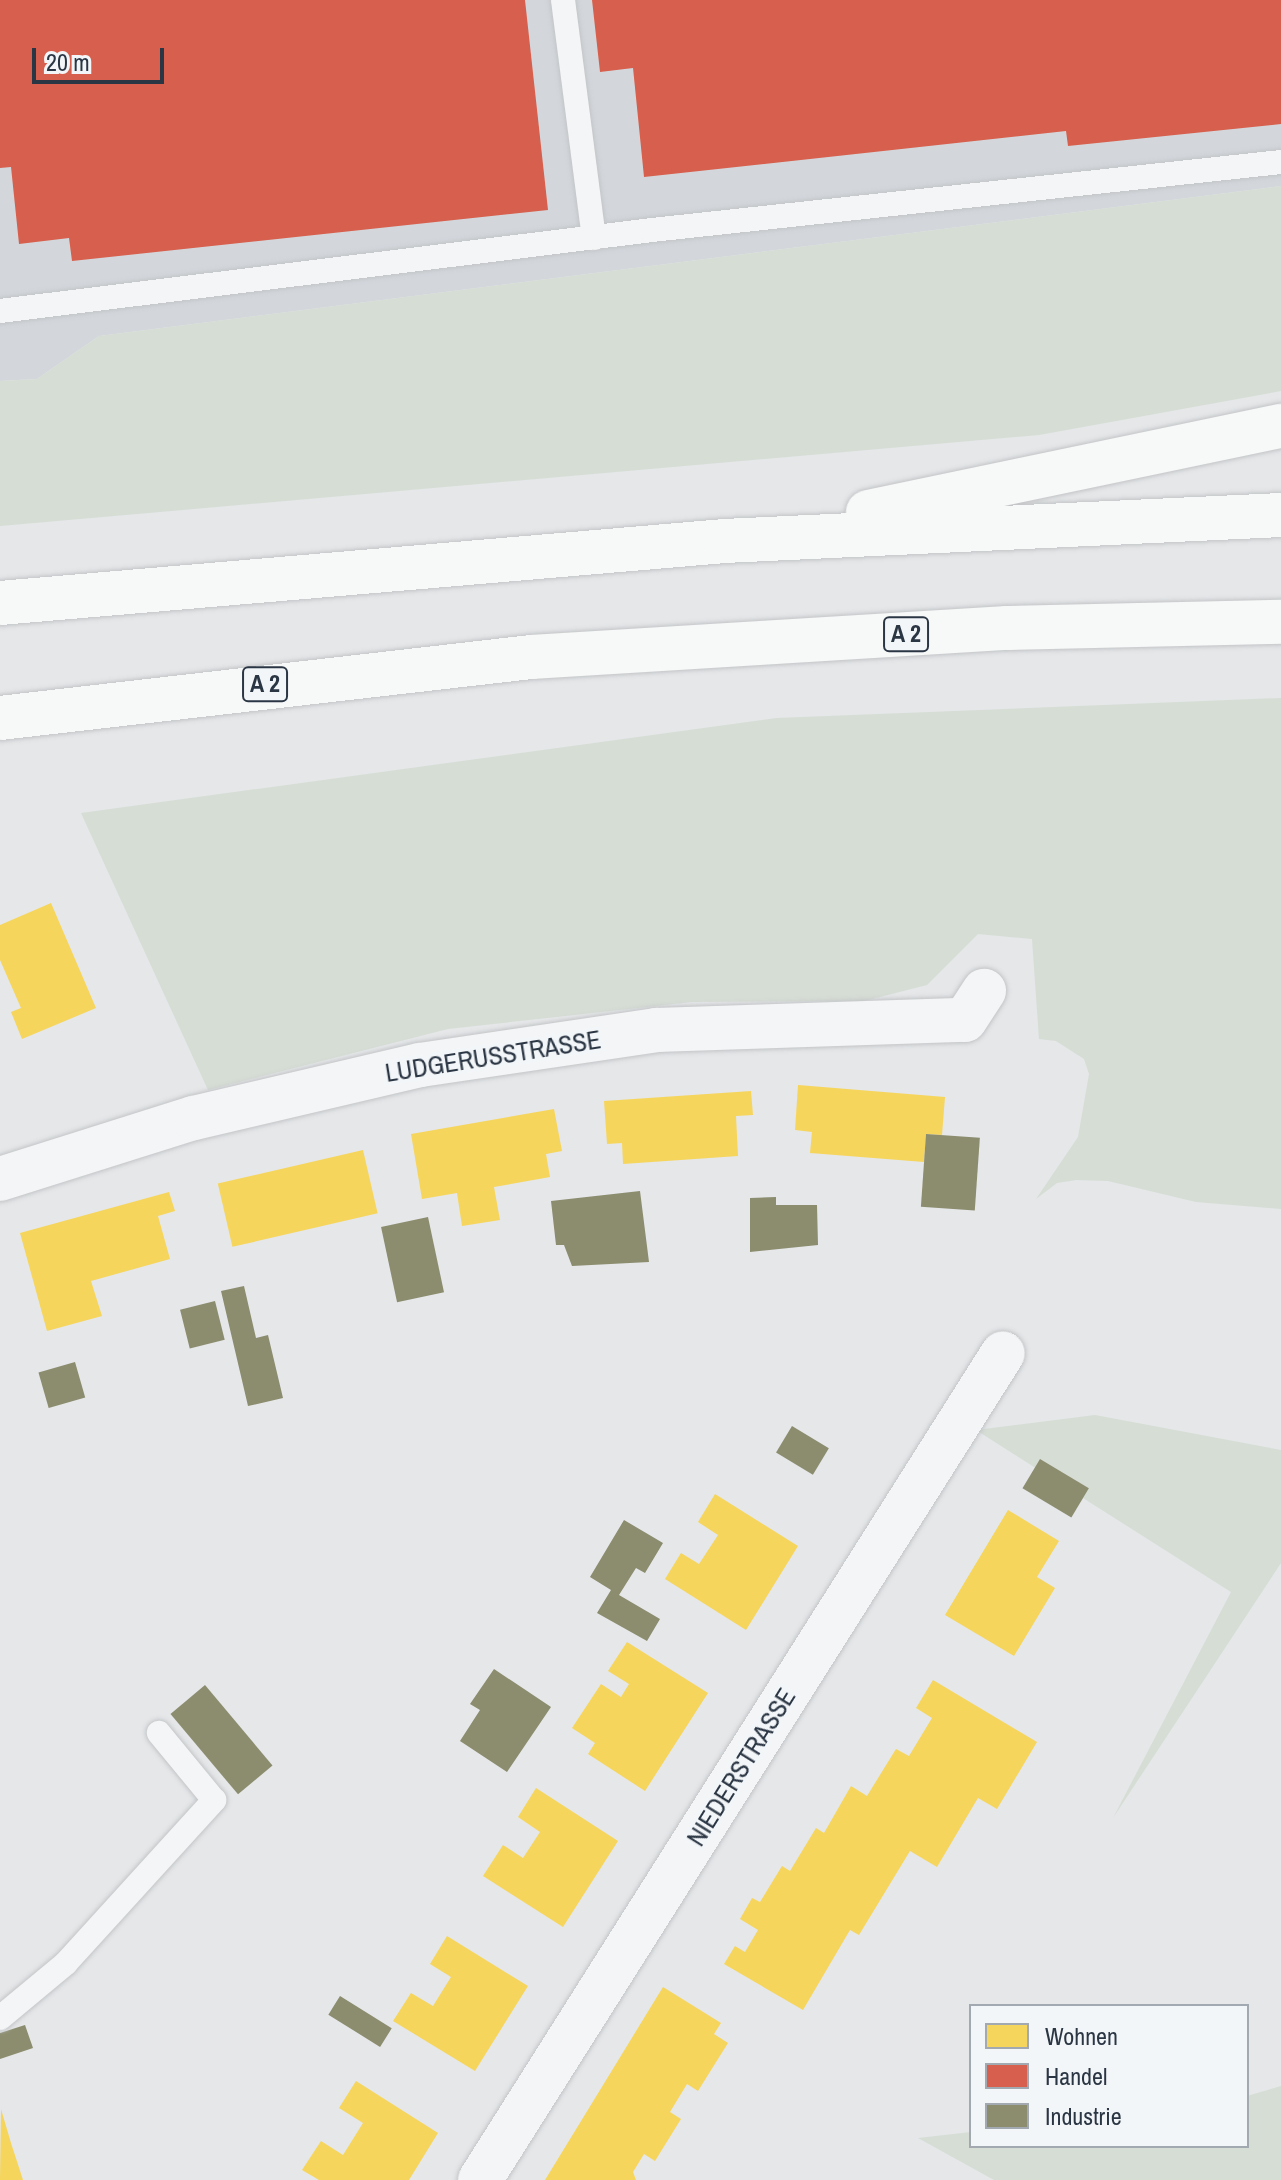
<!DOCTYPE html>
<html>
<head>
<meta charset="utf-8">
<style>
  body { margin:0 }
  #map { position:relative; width:1281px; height:2180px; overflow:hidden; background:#e5e7e9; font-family:"Archivo Narrow",sans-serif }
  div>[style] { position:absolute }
  .built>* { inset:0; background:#d3d7dc }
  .green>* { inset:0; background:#d6ddd5 }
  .homes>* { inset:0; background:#f6d55c; transform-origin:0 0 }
  .shops>* { inset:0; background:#d6604d }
  .industry>* { inset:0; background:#8c8c6e; transform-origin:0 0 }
  .roads { filter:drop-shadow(0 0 2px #c3c5c7) drop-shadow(0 0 2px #c3c5c7) }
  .service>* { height:24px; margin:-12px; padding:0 12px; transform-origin:12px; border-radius:12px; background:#f4f5f6 }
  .minor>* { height:44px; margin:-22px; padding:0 22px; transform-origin:22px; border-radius:22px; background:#f4f5f6 }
  .motorway>* { height:44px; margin:-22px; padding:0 22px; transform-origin:22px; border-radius:22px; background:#f7f8f8 }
  span { translate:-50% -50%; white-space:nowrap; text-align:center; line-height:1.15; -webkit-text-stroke:8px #f3f6f8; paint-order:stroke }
  .shield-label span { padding:2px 6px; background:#f3f6f8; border:2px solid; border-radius:6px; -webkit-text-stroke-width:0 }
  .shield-label { font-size:24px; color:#2b3644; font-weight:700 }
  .street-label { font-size:26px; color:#2b3644 }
  .legend { position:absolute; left:969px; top:2004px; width:280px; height:144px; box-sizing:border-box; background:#f3f6f8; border:2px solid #a3a9b0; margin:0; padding:10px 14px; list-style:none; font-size:24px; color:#2b3644 }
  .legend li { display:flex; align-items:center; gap:16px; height:40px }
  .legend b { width:40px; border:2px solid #a3a9b0 }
  .scale { position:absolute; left:32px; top:48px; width:132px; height:36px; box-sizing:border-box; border:4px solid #2b3644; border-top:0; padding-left:10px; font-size:24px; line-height:28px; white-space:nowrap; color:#2b3644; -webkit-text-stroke:6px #f3f6f8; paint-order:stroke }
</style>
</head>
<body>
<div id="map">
  <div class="built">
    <div style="clip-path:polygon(0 0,1281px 0,1281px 186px,99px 336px,37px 379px,0 381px)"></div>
  </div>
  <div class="green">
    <div style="clip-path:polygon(1281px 186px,1281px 391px,1039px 435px,0 526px,0 381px,37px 379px,99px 336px)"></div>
    <div style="clip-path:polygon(1281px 698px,1281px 1209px,1196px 1202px,1108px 1181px,1076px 1180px,1057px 1183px,1036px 1199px,1078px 1137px,1089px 1074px,1084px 1059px,1056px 1041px,1039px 1039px,1032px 939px,978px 934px,927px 985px,864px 1001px,692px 1002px,448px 1029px,208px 1090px,81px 813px,777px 718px)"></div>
    <div style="clip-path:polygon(1095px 1415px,1281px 1450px,1281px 1563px,1113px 1818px,1231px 1592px,976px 1430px)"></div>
    <div style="clip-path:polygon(1281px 2086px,1281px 2180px,994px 2180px,918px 2138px,971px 2132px,971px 2146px,1247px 2146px,1247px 2096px)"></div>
  </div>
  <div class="homes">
    <div style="clip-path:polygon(51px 903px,96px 1008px,22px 1039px,11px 1012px,21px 1008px,0 960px,0 925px)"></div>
    <div style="clip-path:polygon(798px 1085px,945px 1097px,942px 1135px,926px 1134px,924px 1162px,810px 1153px,812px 1132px,795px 1130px)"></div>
    <div style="clip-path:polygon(751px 1091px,753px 1115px,736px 1116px,738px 1156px,623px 1164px,622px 1143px,607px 1144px,604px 1101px)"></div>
    <div style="clip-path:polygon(554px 1109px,562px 1151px,546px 1154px,550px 1177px,494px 1187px,500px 1220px,462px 1226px,457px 1193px,422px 1199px,411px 1134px)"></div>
    <div style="left:363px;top:1150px;width:65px;height:149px;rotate:77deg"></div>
    <div style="clip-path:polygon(169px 1192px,175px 1211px,158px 1216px,170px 1259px,91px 1281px,102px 1316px,47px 1331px,20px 1233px)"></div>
    <div style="clip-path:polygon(715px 1494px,798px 1546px,746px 1630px,665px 1579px,681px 1553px,699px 1564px,718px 1535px,698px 1522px)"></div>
    <div style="clip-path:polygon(1008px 1510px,1059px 1541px,1037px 1577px,1055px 1588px,1014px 1656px,945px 1615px)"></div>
    <div style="clip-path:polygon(627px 1642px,708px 1693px,645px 1791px,588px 1754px,595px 1743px,572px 1728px,601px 1684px,621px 1697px,629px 1684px,608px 1671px)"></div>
    <div style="clip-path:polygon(933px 1680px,1037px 1742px,997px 1809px,978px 1798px,937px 1867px,910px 1851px,859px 1935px,850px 1930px,803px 2010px,724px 1964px,735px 1946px,745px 1952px,758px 1930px,740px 1919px,752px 1898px,760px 1902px,782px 1866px,790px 1871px,816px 1828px,824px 1833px,851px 1786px,867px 1796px,896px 1749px,909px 1756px,932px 1718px,916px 1708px)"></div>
    <div style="clip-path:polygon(536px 1788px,618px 1841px,563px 1927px,483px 1876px,503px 1845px,523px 1858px,540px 1832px,518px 1817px)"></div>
    <div style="clip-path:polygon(447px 1936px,528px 1986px,475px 2071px,393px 2021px,411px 1993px,433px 2006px,451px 1977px,430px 1964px)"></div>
    <div style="clip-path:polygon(663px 1987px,721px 2023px,714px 2034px,728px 2043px,698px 2091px,687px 2084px,670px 2112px,681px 2119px,655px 2161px,644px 2154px,633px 2172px,636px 2180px,545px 2180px)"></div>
    <div style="clip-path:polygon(356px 2081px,438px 2133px,409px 2180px,319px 2180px,302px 2170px,321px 2141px,343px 2155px,363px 2123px,339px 2108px)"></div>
    <div style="clip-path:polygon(1px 2109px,11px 2143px,23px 2180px,0 2180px)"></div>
  </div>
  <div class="shops">
    <div style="clip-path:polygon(0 0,525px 0,548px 210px,72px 261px,69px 238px,19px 244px,11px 167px,0 168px)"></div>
    <div style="clip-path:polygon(592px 0,1281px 0,1281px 124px,1068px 146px,1066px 131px,644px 177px,633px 68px,600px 72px)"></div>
  </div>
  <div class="industry">
    <div style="left:926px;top:1134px;width:54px;height:73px;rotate:4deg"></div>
    <div style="clip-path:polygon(640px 1191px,649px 1262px,572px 1266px,564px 1245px,556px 1245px,551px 1201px)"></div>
    <div style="clip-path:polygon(776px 1197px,776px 1205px,817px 1205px,818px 1245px,750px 1252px,750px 1198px)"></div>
    <div style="left:428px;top:1217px;width:77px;height:48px;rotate:78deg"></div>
    <div style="clip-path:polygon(244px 1286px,256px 1338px,268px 1335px,283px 1398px,248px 1406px,221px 1291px)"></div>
    <div style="left:215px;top:1301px;width:40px;height:36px;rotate:76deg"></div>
    <div style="left:75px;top:1362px;width:37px;height:38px;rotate:74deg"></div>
    <div style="left:792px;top:1426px;width:43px;height:31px;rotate:31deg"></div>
    <div style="left:1040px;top:1459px;width:57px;height:34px;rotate:31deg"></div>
    <div style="clip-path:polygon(624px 1520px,663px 1543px,645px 1573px,636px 1568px,619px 1595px,660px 1619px,647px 1641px,597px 1613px,611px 1590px,590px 1577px)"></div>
    <div style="clip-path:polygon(494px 1669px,551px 1707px,507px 1772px,460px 1741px,480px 1710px,470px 1704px)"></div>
    <div style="left:205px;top:1685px;width:105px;height:45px;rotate:50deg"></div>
    <div style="left:340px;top:1996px;width:61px;height:22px;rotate:32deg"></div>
    <div style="clip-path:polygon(25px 2025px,33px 2048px,0 2059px,0 2033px)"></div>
  </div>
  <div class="roads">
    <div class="service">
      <div style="left:563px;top:0;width:240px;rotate:82.6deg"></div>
      <div style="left:0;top:311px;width:657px;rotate:-7.08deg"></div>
      <div style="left:652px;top:230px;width:633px;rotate:-6.17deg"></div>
      <div style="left:0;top:2018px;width:85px;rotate:-39.7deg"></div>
      <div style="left:65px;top:1964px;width:222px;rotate:-47.7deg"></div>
      <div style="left:214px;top:1800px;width:87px;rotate:-129.4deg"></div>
    </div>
    <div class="minor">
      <div style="left:0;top:1179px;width:203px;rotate:-17.5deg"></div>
      <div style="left:194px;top:1118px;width:232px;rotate:-13.2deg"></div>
      <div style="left:420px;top:1065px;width:239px;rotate:-8.4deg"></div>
      <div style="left:656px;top:1030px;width:309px;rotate:-1.9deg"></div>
      <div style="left:965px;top:1020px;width:35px;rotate:-57deg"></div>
      <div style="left:480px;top:2180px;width:978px;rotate:-57.69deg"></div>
    </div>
    <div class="motorway">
      <div style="left:868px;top:512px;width:422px;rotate:-11.8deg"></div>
      <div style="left:0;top:603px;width:727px;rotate:-4.89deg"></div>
      <div style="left:724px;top:541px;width:558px;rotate:-2.67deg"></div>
      <div style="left:0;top:718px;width:534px;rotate:-6.55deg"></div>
      <div style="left:531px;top:657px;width:477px;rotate:-3.5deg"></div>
      <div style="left:1007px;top:628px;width:274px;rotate:-1.3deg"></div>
    </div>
  </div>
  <div class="shield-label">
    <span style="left:906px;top:634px">A 2</span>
    <span style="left:265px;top:684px">A 2</span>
  </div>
  <div class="street-label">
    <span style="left:493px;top:1056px;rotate:-9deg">LUDGERUSSTRASSE</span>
    <span style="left:741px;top:1767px;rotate:-58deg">NIEDERSTRASSE</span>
  </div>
  <ul class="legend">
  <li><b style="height:22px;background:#f6d55c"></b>Wohnen</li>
  <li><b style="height:22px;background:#d6604d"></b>Handel</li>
  <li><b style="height:22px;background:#8c8c6e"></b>Industrie</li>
  </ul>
  <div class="scale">20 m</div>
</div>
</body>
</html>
